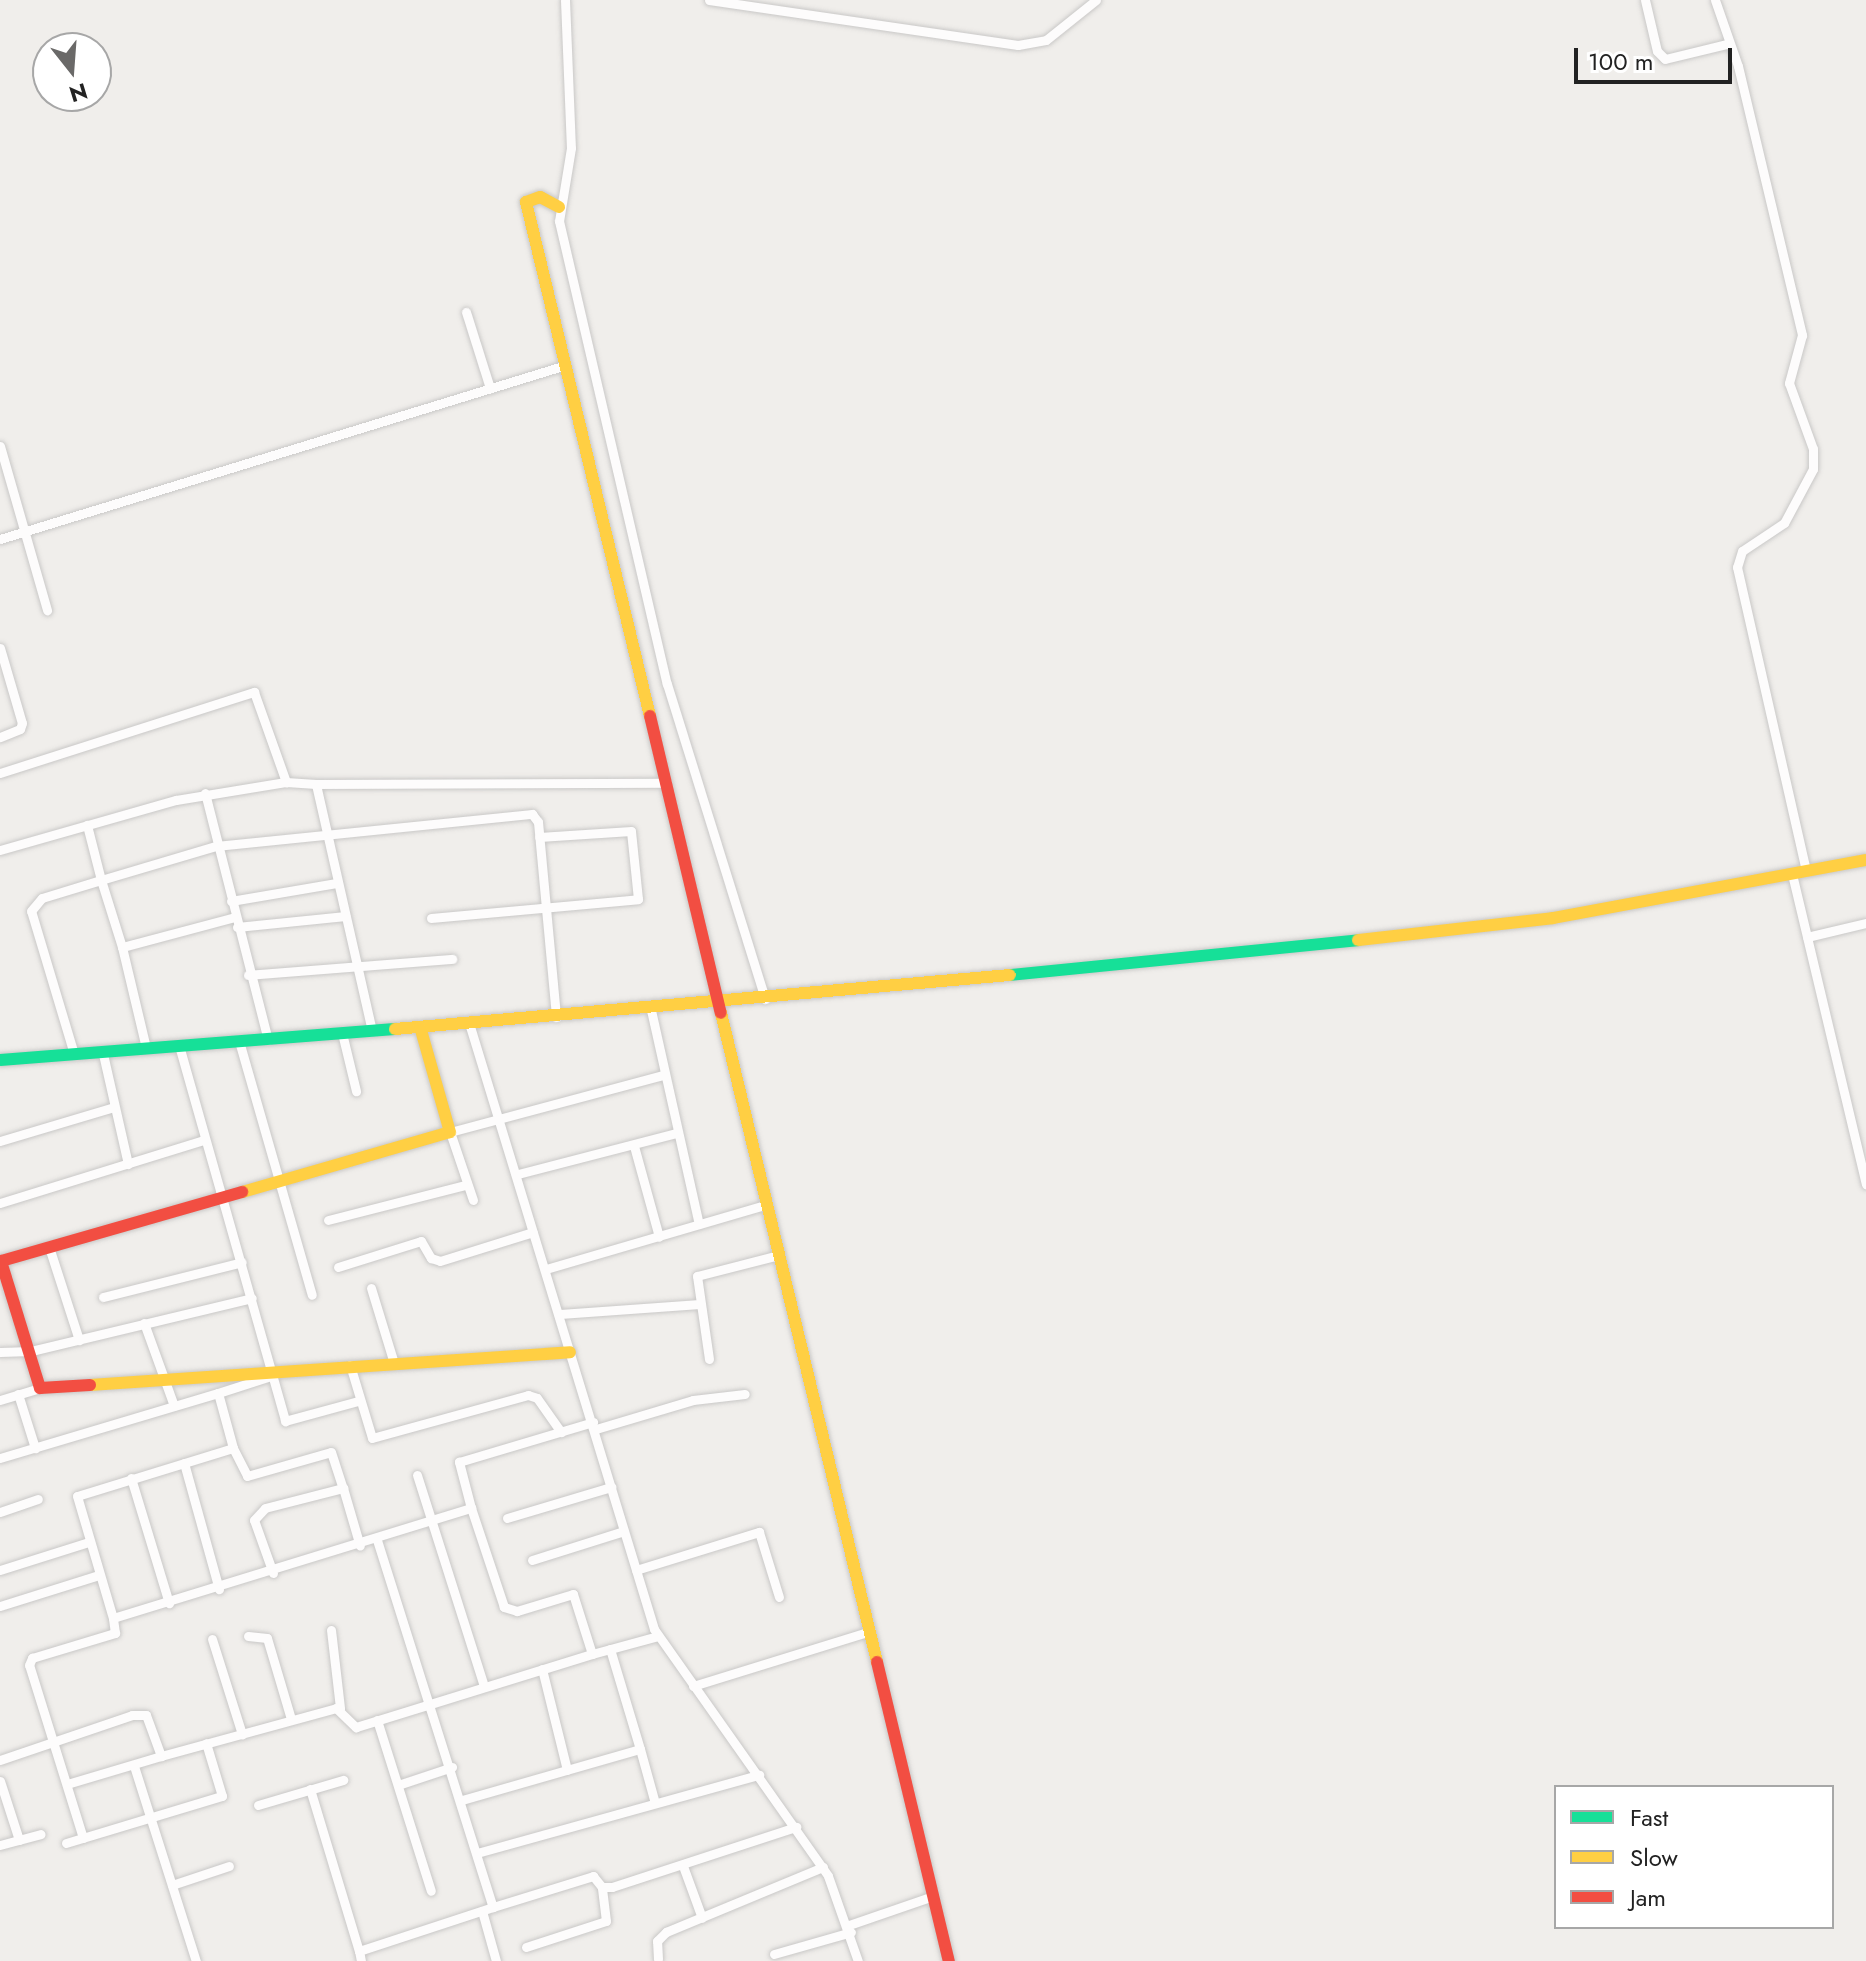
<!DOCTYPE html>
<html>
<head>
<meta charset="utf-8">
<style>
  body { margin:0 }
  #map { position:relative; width:1866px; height:1961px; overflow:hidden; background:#f0eeeb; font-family:Jost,sans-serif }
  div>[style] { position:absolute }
  .roads { filter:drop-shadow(0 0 2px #c9c8c7) drop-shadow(0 0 2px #c9c8c7) }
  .street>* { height:9px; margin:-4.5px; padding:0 4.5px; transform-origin:4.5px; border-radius:4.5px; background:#fdfcfc }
  .fast>* { height:12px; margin:-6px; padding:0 6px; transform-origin:6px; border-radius:6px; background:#16e098 }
  .slow>* { height:12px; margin:-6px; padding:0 6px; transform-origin:6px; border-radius:6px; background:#ffcf43 }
  .jam>* { height:12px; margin:-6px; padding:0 6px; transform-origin:6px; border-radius:6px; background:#f24e42 }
  span { translate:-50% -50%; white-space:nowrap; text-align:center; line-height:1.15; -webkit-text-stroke:6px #fff; paint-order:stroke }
  .legend { position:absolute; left:1554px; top:1785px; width:280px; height:144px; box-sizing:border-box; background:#fff; border:2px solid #a7a7a7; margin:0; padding:10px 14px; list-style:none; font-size:24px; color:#222 }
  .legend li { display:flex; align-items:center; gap:16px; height:40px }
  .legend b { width:40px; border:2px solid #a7a7a7 }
  .north { position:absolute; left:32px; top:32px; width:80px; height:80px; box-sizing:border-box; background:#fff; border:2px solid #a7a7a7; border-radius:50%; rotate:163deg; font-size:22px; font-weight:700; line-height:32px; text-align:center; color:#222 }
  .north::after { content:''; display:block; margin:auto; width:28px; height:36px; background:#6a6968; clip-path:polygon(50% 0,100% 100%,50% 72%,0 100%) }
  .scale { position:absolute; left:1574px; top:48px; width:158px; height:36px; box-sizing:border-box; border:4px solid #222; border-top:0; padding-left:10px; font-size:24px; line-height:28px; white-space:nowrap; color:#222; -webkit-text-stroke:6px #fff; paint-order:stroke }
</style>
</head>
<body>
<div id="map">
  <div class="roads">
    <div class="street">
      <div style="left:565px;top:0;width:148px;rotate:87.7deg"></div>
      <div style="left:571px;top:148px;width:74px;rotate:99.3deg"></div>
      <div style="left:559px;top:221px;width:475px;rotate:76.9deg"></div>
      <div style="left:667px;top:684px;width:330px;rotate:72.7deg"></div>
      <div style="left:709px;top:0;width:312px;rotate:8.3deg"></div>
      <div style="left:1018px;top:45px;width:28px;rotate:-10deg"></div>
      <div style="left:1046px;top:40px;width:64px;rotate:-38.7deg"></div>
      <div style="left:1645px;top:0;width:52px;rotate:76.8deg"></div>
      <div style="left:1657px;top:51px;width:11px;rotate:45deg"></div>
      <div style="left:1665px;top:59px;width:64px;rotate:-13.6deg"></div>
      <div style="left:1715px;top:0;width:70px;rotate:70.8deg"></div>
      <div style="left:1738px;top:66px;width:277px;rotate:76.6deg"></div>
      <div style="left:1802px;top:335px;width:50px;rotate:105.2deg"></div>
      <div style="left:1789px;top:383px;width:70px;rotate:70deg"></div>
      <div style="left:1813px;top:449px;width:20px;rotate:90deg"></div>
      <div style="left:1813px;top:469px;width:61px;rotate:118.2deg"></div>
      <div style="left:1784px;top:523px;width:50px;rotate:146.3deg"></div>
      <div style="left:1742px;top:551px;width:17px;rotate:107deg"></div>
      <div style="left:1737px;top:567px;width:312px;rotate:77.2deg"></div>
      <div style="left:466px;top:312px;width:80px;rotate:72.5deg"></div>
      <div style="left:0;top:446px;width:171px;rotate:74deg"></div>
      <div style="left:0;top:539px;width:592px;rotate:-17.09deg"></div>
      <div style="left:0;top:648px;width:78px;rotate:73.7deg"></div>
      <div style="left:22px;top:723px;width:6px;rotate:108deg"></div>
      <div style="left:20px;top:729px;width:22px;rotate:158deg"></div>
      <div style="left:0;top:773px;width:267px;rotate:-17.7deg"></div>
      <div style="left:254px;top:692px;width:96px;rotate:70.4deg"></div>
      <div style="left:205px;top:793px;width:255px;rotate:75.7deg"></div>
      <div style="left:0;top:850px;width:183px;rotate:-15.9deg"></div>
      <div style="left:176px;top:800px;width:111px;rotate:-9.3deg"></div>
      <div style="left:286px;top:782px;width:30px;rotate:4deg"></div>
      <div style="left:1792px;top:874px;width:319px;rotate:76.6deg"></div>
      <div style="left:231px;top:901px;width:107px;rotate:-9.7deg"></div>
      <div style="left:235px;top:917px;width:117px;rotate:165.1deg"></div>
      <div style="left:122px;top:947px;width:70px;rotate:-107.4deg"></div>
      <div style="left:101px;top:880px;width:120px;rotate:-16.5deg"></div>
      <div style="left:216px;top:846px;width:318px;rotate:-5.8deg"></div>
      <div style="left:532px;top:814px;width:10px;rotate:53deg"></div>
      <div style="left:538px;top:822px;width:196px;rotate:84.7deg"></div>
      <div style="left:431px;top:918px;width:208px;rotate:-5.2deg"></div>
      <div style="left:638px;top:899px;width:68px;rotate:-95.9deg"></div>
      <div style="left:631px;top:831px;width:92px;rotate:176.3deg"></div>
      <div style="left:237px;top:927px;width:109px;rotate:-5.8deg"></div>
      <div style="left:1807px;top:937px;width:61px;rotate:-13.3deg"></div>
      <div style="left:122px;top:947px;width:104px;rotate:76.6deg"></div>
      <div style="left:248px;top:975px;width:205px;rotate:-4.5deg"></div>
      <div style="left:651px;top:1010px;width:219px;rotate:77.4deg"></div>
      <div style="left:469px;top:1023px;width:634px;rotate:73.02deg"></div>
      <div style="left:654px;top:1629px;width:302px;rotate:54.8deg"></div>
      <div style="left:828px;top:1876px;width:90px;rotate:70.6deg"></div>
      <div style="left:372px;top:1031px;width:253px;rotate:-102.8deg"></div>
      <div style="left:316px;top:784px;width:351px;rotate:-0.2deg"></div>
      <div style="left:342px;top:1033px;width:60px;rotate:76.4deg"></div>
      <div style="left:239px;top:1041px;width:264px;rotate:74deg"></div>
      <div style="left:180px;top:1049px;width:387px;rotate:74.2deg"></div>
      <div style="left:285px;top:1421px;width:76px;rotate:-15.3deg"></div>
      <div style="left:74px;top:1054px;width:149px;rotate:-106.7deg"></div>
      <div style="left:31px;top:911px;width:17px;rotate:-50deg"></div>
      <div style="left:42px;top:898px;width:62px;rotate:-17deg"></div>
      <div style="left:101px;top:880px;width:57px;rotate:-104.3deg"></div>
      <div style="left:103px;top:1054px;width:113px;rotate:77.2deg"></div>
      <div style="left:0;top:1141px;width:119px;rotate:-16.6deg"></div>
      <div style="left:634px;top:1146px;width:94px;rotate:74.6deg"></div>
      <div style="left:518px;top:1174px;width:164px;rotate:-14.5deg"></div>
      <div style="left:473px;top:1200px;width:72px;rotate:-108.7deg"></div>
      <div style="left:450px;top:1132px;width:220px;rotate:-15deg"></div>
      <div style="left:0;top:1203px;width:214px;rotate:-17.2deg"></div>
      <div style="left:328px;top:1220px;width:141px;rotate:-14.3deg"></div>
      <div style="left:49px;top:1247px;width:98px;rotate:72.1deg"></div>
      <div style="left:338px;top:1267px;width:87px;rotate:-17.4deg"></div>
      <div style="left:421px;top:1241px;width:20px;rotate:60deg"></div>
      <div style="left:431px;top:1258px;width:9px;rotate:18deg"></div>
      <div style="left:440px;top:1261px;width:97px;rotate:-17.3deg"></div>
      <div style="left:546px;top:1269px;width:228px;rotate:-16.3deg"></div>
      <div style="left:371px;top:1288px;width:78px;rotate:73deg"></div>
      <div style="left:103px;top:1297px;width:143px;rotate:-14.1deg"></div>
      <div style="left:560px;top:1314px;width:140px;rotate:-4.1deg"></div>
      <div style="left:144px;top:1323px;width:88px;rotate:70.1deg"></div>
      <div style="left:0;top:1352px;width:31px;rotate:-2deg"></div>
      <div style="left:31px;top:1351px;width:227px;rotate:-13.5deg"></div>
      <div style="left:709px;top:1359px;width:84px;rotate:-98.2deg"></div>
      <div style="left:697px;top:1276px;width:85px;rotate:-14.4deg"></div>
      <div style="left:350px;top:1365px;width:76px;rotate:73.2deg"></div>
      <div style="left:372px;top:1438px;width:162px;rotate:-15.4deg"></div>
      <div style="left:528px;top:1395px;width:9px;rotate:18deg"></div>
      <div style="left:537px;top:1398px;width:42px;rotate:54.8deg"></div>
      <div style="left:271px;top:1376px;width:56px;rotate:162.2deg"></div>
      <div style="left:218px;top:1393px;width:57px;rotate:74.7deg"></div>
      <div style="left:233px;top:1448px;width:163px;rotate:162.9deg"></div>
      <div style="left:77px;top:1496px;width:127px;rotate:73.6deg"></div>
      <div style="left:113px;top:1618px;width:375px;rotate:-17.1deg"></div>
      <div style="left:471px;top:1508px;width:48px;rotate:-104.6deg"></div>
      <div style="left:459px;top:1462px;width:140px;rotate:-16.6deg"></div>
      <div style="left:18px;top:1394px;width:57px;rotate:72.5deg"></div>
      <div style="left:0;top:1400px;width:42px;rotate:-16.7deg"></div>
      <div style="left:596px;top:1429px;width:101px;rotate:-16.6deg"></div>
      <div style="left:693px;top:1400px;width:52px;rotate:-6.6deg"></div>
      <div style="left:233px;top:1448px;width:31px;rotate:63deg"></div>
      <div style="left:247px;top:1476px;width:87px;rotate:-15.9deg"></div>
      <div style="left:331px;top:1452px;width:38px;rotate:72deg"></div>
      <div style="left:0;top:1458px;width:227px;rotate:-16.6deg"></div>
      <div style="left:184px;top:1463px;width:131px;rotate:74.5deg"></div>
      <div style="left:417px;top:1475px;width:221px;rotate:72.4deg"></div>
      <div style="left:131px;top:1478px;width:131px;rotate:73.1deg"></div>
      <div style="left:0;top:1512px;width:40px;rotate:-18.9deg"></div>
      <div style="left:507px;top:1518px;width:109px;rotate:-16.6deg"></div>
      <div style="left:377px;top:1540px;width:385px;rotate:72.5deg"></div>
      <div style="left:493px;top:1907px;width:105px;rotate:-17.2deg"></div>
      <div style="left:593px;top:1876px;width:14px;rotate:51deg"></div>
      <div style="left:602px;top:1887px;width:10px"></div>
      <div style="left:612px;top:1887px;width:194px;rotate:-18.1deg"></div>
      <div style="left:532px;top:1560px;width:96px;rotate:-17.5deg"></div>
      <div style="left:0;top:1570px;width:93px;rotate:-17.5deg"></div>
      <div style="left:636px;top:1570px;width:129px;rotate:-17.2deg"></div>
      <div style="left:759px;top:1532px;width:68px;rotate:72.9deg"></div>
      <div style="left:273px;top:1573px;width:56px;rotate:-109.7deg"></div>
      <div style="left:254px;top:1520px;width:16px;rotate:-47deg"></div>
      <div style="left:265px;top:1508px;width:81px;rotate:-14.4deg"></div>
      <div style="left:343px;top:1488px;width:60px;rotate:73.7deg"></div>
      <div style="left:0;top:1606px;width:104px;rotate:-17.4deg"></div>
      <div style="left:331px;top:1630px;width:79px;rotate:83.4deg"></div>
      <div style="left:248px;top:1636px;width:19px;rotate:6deg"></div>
      <div style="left:267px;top:1638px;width:84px;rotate:73.5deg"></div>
      <div style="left:212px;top:1639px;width:100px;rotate:72.5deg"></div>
      <div style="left:610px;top:1649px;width:104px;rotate:73.3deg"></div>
      <div style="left:592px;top:1654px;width:68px;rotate:-15.3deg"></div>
      <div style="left:542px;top:1669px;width:104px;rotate:76.1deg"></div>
      <div style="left:693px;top:1686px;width:186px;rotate:-17.2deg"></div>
      <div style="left:377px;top:1720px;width:179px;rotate:72.5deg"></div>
      <div style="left:161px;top:1756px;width:181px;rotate:-15.3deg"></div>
      <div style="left:336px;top:1708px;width:28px;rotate:44deg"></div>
      <div style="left:356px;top:1727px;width:247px;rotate:-17.2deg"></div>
      <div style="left:592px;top:1654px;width:63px;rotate:-107.6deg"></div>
      <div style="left:573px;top:1594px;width:59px;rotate:163.1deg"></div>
      <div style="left:517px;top:1611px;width:14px;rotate:-163deg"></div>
      <div style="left:504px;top:1607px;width:104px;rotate:-108.4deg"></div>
      <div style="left:0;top:1760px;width:139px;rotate:-18.8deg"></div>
      <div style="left:132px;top:1715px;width:14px"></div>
      <div style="left:146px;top:1715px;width:44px;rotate:69.9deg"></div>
      <div style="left:161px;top:1756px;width:98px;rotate:163.4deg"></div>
      <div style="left:134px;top:1766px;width:205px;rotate:72.4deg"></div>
      <div style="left:0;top:1781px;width:62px;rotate:72.1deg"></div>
      <div style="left:398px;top:1785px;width:57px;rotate:-18.4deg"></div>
      <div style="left:310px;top:1789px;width:169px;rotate:73.2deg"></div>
      <div style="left:462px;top:1800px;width:185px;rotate:-16deg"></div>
      <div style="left:640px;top:1749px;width:56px;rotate:74.5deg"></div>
      <div style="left:258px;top:1805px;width:89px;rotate:-16.4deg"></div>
      <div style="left:83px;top:1838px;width:181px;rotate:-107.3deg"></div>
      <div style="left:29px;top:1665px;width:8px;rotate:-67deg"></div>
      <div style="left:32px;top:1658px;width:87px;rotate:-16.8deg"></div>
      <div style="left:115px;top:1633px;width:15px;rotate:-98deg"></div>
      <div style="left:66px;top:1843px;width:163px;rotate:-16.8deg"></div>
      <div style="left:222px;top:1796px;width:55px;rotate:-106.8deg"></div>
      <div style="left:0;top:1845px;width:42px;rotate:-15deg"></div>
      <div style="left:477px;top:1853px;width:293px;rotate:-15.5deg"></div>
      <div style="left:683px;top:1866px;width:55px;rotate:69.9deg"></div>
      <div style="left:172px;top:1885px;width:60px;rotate:-18.4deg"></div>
      <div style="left:482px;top:1911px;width:52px;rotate:74.4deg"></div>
      <div style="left:849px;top:1925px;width:89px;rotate:-19deg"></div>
      <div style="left:526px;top:1947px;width:84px;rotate:-18deg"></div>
      <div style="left:606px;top:1921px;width:34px;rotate:-97deg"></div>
      <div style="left:774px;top:1954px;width:80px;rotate:-15.9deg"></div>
      <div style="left:658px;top:1959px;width:18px;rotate:-93deg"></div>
      <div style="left:657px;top:1941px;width:13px;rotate:-45deg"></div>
      <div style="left:666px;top:1932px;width:170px;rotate:-22.5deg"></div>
      <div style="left:361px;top:1961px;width:10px;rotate:-101deg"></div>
      <div style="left:359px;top:1951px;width:141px;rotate:-18.2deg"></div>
    </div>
    <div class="fast">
      <div style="left:1010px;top:975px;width:350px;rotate:-5.7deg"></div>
      <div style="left:0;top:1060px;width:396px;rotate:-4.5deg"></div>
    </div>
    <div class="slow">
      <div style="left:559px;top:207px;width:21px;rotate:-152deg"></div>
      <div style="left:540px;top:197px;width:15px;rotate:160deg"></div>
      <div style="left:526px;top:202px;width:529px;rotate:76.44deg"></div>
      <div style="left:1358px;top:940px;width:196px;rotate:-6.4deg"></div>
      <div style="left:1553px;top:918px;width:318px;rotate:-10.5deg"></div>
      <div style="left:721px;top:1013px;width:667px;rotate:76.48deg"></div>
      <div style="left:395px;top:1029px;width:617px;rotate:-5.02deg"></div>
      <div style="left:242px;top:1192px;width:216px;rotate:-16.1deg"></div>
      <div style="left:450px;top:1132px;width:109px;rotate:-105.9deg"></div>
      <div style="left:90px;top:1385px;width:481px;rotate:-3.9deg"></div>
    </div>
    <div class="jam">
      <div style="left:650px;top:716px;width:305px;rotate:76.6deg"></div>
      <div style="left:90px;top:1385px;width:50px;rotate:176.6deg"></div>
      <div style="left:40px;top:1388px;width:133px;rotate:-107.1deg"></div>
      <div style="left:1px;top:1261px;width:251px;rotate:-16deg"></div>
      <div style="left:877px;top:1662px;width:308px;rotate:76.5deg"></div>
    </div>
  </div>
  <ul class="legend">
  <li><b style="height:10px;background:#16e098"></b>Fast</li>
  <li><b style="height:10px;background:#ffcf43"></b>Slow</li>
  <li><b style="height:10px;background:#f24e42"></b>Jam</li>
  </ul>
  <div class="north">N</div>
  <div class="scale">100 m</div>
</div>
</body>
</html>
